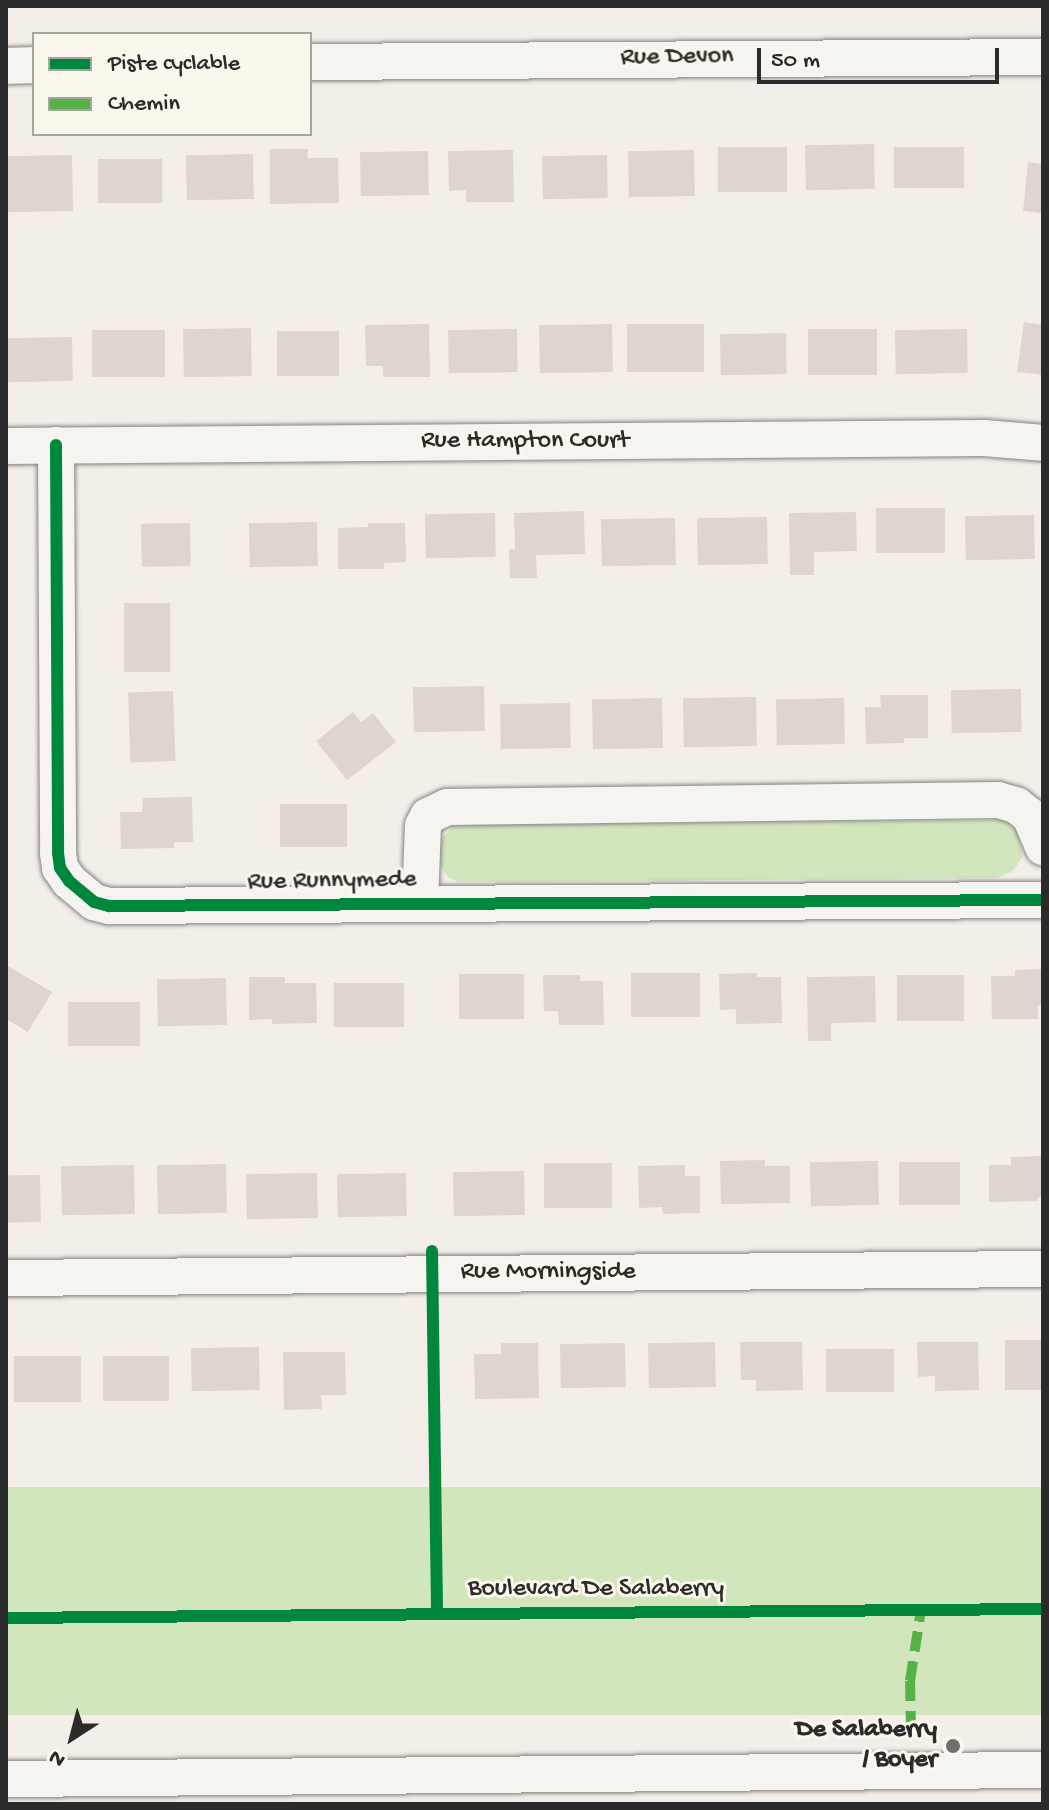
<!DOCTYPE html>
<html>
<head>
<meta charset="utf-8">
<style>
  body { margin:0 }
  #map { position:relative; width:1049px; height:1810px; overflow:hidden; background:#f4eee8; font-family:"Gochi Hand",sans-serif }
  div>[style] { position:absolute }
  .green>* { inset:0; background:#d2e6be; transform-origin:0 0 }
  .building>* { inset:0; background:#dfd5d0; transform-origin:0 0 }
  .roads { filter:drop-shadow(0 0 2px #858380) drop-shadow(0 0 2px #858380) }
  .minor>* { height:36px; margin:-18px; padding:0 18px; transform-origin:18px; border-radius:18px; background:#f6f4f0 }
  .quiet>* { height:10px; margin-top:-5px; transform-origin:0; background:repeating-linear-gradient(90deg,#56b246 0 20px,transparent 0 30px) }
  .cycleway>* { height:12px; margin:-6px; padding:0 6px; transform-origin:6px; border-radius:6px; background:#00873e }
  .dots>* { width:22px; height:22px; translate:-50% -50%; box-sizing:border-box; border:4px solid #fbf7ec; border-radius:50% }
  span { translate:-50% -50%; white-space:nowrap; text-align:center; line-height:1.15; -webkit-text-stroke:6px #fbf7ec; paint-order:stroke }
  .street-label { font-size:26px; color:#2b2b2b }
  .poi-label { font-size:26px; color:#2b2b2b; font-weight:700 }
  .right { translate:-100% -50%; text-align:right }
  .frame { position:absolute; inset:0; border:8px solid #2b2b2b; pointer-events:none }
  .legend { position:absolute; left:32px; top:32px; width:280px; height:104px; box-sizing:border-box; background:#fbf7ec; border:2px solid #a8a59f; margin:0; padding:10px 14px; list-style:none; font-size:24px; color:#2b2b2b }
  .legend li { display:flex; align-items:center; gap:16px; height:40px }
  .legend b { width:40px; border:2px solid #a8a59f }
  .north { position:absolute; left:32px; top:1698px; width:80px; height:80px; -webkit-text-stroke:6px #fbf7ec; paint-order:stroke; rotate:216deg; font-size:22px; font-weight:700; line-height:32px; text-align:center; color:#2b2b2b }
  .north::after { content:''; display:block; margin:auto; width:28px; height:36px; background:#2b2b2b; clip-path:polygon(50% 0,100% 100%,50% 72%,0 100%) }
  .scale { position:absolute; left:757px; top:48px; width:242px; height:36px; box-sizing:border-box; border:4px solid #2b2b2b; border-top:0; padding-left:10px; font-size:24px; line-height:28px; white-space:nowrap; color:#2b2b2b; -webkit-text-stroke:6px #fbf7ec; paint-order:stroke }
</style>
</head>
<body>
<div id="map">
  <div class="green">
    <div style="clip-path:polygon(1002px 820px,1017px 830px,1023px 856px,1013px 871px,997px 878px,458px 882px,448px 877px,437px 861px,439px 841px,453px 827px,462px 824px)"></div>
    <div style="left:6px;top:1487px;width:1037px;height:228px"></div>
  </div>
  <div class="building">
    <div style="left:874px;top:144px;width:45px;height:69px;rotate:89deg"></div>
    <div style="left:718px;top:147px;width:69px;height:45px"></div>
    <div style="left:964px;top:147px;width:41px;height:70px;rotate:90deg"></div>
    <div style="clip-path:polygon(270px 149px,308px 149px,307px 158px,338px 158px,339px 203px,270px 204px)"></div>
    <div style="clip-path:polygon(513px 150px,514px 202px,466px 202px,466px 190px,449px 191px,448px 151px)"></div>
    <div style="left:694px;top:150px;width:46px;height:66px;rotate:89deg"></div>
    <div style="left:428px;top:151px;width:44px;height:68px;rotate:89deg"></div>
    <div style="left:253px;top:154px;width:45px;height:67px;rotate:89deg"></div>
    <div style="left:72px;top:155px;width:56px;height:66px;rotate:89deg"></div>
    <div style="left:607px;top:155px;width:43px;height:65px;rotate:89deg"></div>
    <div style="left:162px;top:159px;width:44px;height:64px;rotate:90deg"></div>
    <div style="clip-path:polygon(1028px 162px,1043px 164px,1043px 213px,1023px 211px)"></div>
    <div style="clip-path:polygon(1024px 322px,1043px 325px,1043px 375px,1017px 372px)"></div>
    <div style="clip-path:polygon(429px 324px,430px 377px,383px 377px,383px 366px,366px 366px,365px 325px)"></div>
    <div style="left:612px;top:324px;width:48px;height:73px;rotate:89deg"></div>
    <div style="left:627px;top:324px;width:77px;height:48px"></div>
    <div style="left:251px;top:328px;width:48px;height:68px;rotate:89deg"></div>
    <div style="left:517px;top:329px;width:43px;height:69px;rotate:89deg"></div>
    <div style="left:808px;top:329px;width:69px;height:46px"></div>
    <div style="left:967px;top:329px;width:44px;height:72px;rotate:89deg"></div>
    <div style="left:165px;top:330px;width:47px;height:73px;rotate:90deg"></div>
    <div style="left:339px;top:331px;width:45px;height:62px;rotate:90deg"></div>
    <div style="left:786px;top:333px;width:41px;height:66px;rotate:89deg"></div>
    <div style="left:72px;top:337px;width:44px;height:66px;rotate:89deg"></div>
    <div style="left:945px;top:508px;width:45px;height:69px;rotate:90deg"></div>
    <div style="clip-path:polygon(584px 511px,585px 554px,536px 555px,537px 578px,510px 578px,509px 549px,515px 549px,514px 513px)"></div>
    <div style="clip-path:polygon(856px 512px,857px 551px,814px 552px,814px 575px,790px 575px,789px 513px)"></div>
    <div style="left:495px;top:513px;width:44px;height:70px;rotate:89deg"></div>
    <div style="left:1034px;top:515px;width:44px;height:69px;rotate:89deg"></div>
    <div style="left:767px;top:517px;width:47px;height:70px;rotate:89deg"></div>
    <div style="left:675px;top:518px;width:47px;height:74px;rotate:89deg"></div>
    <div style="left:317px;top:522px;width:44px;height:68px;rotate:89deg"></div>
    <div style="left:190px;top:523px;width:43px;height:49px;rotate:89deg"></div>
    <div style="clip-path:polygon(368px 523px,405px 523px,406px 562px,384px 563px,384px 569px,338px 569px,338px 528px,368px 527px)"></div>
    <div style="left:124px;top:603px;width:46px;height:69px"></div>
    <div style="left:484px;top:686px;width:45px;height:71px;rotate:89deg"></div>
    <div style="left:1021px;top:689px;width:43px;height:70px;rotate:89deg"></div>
    <div style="left:173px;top:691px;width:70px;height:45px;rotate:88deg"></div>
    <div style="clip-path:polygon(880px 695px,928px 695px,928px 738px,904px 738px,904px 743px,866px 744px,865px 707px,881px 707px)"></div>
    <div style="left:756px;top:697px;width:49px;height:73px;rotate:89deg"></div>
    <div style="left:662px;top:698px;width:50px;height:70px;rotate:89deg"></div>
    <div style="left:844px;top:698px;width:46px;height:68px;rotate:89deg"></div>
    <div style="left:570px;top:703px;width:45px;height:70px;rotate:89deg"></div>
    <div style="clip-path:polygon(353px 712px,361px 722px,373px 713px,396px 742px,347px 780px,316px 741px)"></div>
    <div style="clip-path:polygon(192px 797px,193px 842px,174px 842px,174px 848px,121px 849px,120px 812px,142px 812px,143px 798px)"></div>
    <div style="left:347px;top:804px;width:43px;height:67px;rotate:90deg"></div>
    <div style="clip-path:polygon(6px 965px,52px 992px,28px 1032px,6px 1019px)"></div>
    <div style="clip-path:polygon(1043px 969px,1043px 1005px,1038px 1005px,1038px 1019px,992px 1019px,991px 976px,1015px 976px,1015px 970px)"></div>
    <div style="left:700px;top:973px;width:44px;height:69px;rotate:90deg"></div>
    <div style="clip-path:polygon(757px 973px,757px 977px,781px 977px,782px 1023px,736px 1024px,736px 1009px,720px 1010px,719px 974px)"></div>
    <div style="left:459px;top:974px;width:65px;height:45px"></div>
    <div style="clip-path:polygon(543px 975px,580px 975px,580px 981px,603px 981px,604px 1025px,559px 1025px,558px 1011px,544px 1011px)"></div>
    <div style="left:964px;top:975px;width:46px;height:67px;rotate:90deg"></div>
    <div style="clip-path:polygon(875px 976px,876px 1022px,831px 1023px,831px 1041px,808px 1041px,807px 977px)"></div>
    <div style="clip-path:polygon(249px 977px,285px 977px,285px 983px,316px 983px,317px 1023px,272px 1024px,272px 1019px,249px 1020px)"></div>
    <div style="left:226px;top:978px;width:47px;height:69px;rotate:89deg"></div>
    <div style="left:334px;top:983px;width:70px;height:44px"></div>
    <div style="left:140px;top:1002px;width:44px;height:72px;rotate:90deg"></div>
    <div style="clip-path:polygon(1043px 1156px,1043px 1197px,1038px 1197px,1038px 1201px,989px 1202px,989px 1165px,1011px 1165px,1011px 1157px)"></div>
    <div style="clip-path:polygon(765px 1160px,765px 1166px,790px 1166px,790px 1203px,721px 1204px,720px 1161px)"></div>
    <div style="left:878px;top:1161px;width:44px;height:68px;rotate:89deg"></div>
    <div style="left:899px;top:1162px;width:61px;height:43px"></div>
    <div style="left:612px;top:1163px;width:45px;height:68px;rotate:90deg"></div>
    <div style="left:226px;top:1164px;width:49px;height:69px;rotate:89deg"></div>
    <div style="left:134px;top:1165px;width:49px;height:73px;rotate:89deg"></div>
    <div style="clip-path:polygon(685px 1165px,685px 1176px,700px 1176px,700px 1213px,663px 1214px,662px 1207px,639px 1208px,638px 1166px)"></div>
    <div style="left:524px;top:1171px;width:44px;height:71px;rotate:89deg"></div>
    <div style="left:317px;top:1173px;width:45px;height:71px;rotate:89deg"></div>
    <div style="left:406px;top:1173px;width:43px;height:69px;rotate:89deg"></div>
    <div style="left:40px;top:1175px;width:47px;height:34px;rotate:89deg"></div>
    <div style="left:1005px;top:1340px;width:38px;height:50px"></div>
    <div style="left:715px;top:1342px;width:45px;height:67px;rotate:89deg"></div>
    <div style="clip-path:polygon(740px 1342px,802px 1342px,803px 1390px,756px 1391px,756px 1380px,741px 1380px)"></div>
    <div style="clip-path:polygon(917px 1342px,978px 1342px,979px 1390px,935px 1391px,935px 1376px,918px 1377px)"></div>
    <div style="clip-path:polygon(501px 1343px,538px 1343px,539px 1398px,475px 1399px,474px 1354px,501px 1354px)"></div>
    <div style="left:625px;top:1343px;width:44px;height:65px;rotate:89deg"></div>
    <div style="left:259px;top:1347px;width:43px;height:68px;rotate:89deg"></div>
    <div style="left:826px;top:1349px;width:68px;height:43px"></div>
    <div style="clip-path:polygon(283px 1352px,345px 1352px,346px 1395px,321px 1395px,322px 1409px,284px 1410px)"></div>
    <div style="left:81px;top:1356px;width:46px;height:67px;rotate:90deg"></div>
    <div style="left:169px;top:1356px;width:45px;height:66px;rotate:90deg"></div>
  </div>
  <div class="roads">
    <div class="minor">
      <div style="left:310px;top:62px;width:733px;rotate:-0.39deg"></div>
      <div style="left:6px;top:66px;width:28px;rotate:-2deg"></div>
      <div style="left:56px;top:445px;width:408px;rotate:89.7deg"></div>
      <div style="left:58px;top:853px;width:15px;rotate:82deg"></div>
      <div style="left:60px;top:868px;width:16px;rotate:55deg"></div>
      <div style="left:69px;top:881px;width:33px;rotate:40deg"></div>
      <div style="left:94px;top:902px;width:16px;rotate:15deg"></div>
      <div style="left:109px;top:906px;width:934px;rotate:-0.37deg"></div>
      <div style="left:6px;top:446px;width:978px;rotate:-0.47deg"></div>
      <div style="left:984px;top:438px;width:59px;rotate:4.8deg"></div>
      <div style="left:420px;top:903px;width:77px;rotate:-87.8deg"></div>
      <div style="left:423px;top:826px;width:11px;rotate:-63deg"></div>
      <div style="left:428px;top:816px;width:21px;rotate:-25deg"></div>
      <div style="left:447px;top:807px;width:551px;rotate:-0.73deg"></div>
      <div style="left:998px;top:800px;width:19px;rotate:16deg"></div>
      <div style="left:1016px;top:805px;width:18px;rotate:38deg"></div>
      <div style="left:1030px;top:816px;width:34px;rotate:67deg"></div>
      <div style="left:6px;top:1278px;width:1037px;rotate:-0.5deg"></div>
      <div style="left:6px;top:1779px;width:1037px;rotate:-0.5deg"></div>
    </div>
  </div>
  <div class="quiet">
    <div style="left:911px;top:1731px;width:50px;rotate:-91.1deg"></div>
    <div style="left:910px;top:1681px;width:72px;rotate:-81.2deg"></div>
  </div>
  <div class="cycleway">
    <div style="left:56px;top:445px;width:408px;rotate:89.7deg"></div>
    <div style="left:58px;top:853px;width:15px;rotate:82deg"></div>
    <div style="left:60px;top:868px;width:16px;rotate:55deg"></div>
    <div style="left:69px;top:881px;width:33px;rotate:40deg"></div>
    <div style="left:94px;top:902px;width:16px;rotate:15deg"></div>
    <div style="left:109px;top:906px;width:934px;rotate:-0.37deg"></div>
    <div style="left:432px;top:1251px;width:363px;rotate:89.2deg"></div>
    <div style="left:6px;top:1618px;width:1037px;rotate:-0.5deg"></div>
  </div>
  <div class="dots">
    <div style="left:953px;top:1746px;background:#716f6d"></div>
  </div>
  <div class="street-label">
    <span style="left:677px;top:58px;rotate:-1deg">Rue Devon</span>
    <span style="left:525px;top:442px">Rue Hampton Court</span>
    <span style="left:332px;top:882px;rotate:-1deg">Rue Runnymede</span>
    <span style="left:548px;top:1273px">Rue Morningside</span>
    <span style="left:596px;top:1590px">Boulevard De Salaberry</span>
  </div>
  <div class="poi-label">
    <span class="right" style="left:937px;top:1746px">De Salaberry<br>/ Boyer</span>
  </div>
  <div class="frame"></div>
  <ul class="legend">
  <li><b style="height:10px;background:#00873e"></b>Piste cyclable</li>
  <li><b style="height:10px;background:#56b246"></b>Chemin</li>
  </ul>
  <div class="north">N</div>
  <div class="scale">50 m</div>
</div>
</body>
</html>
